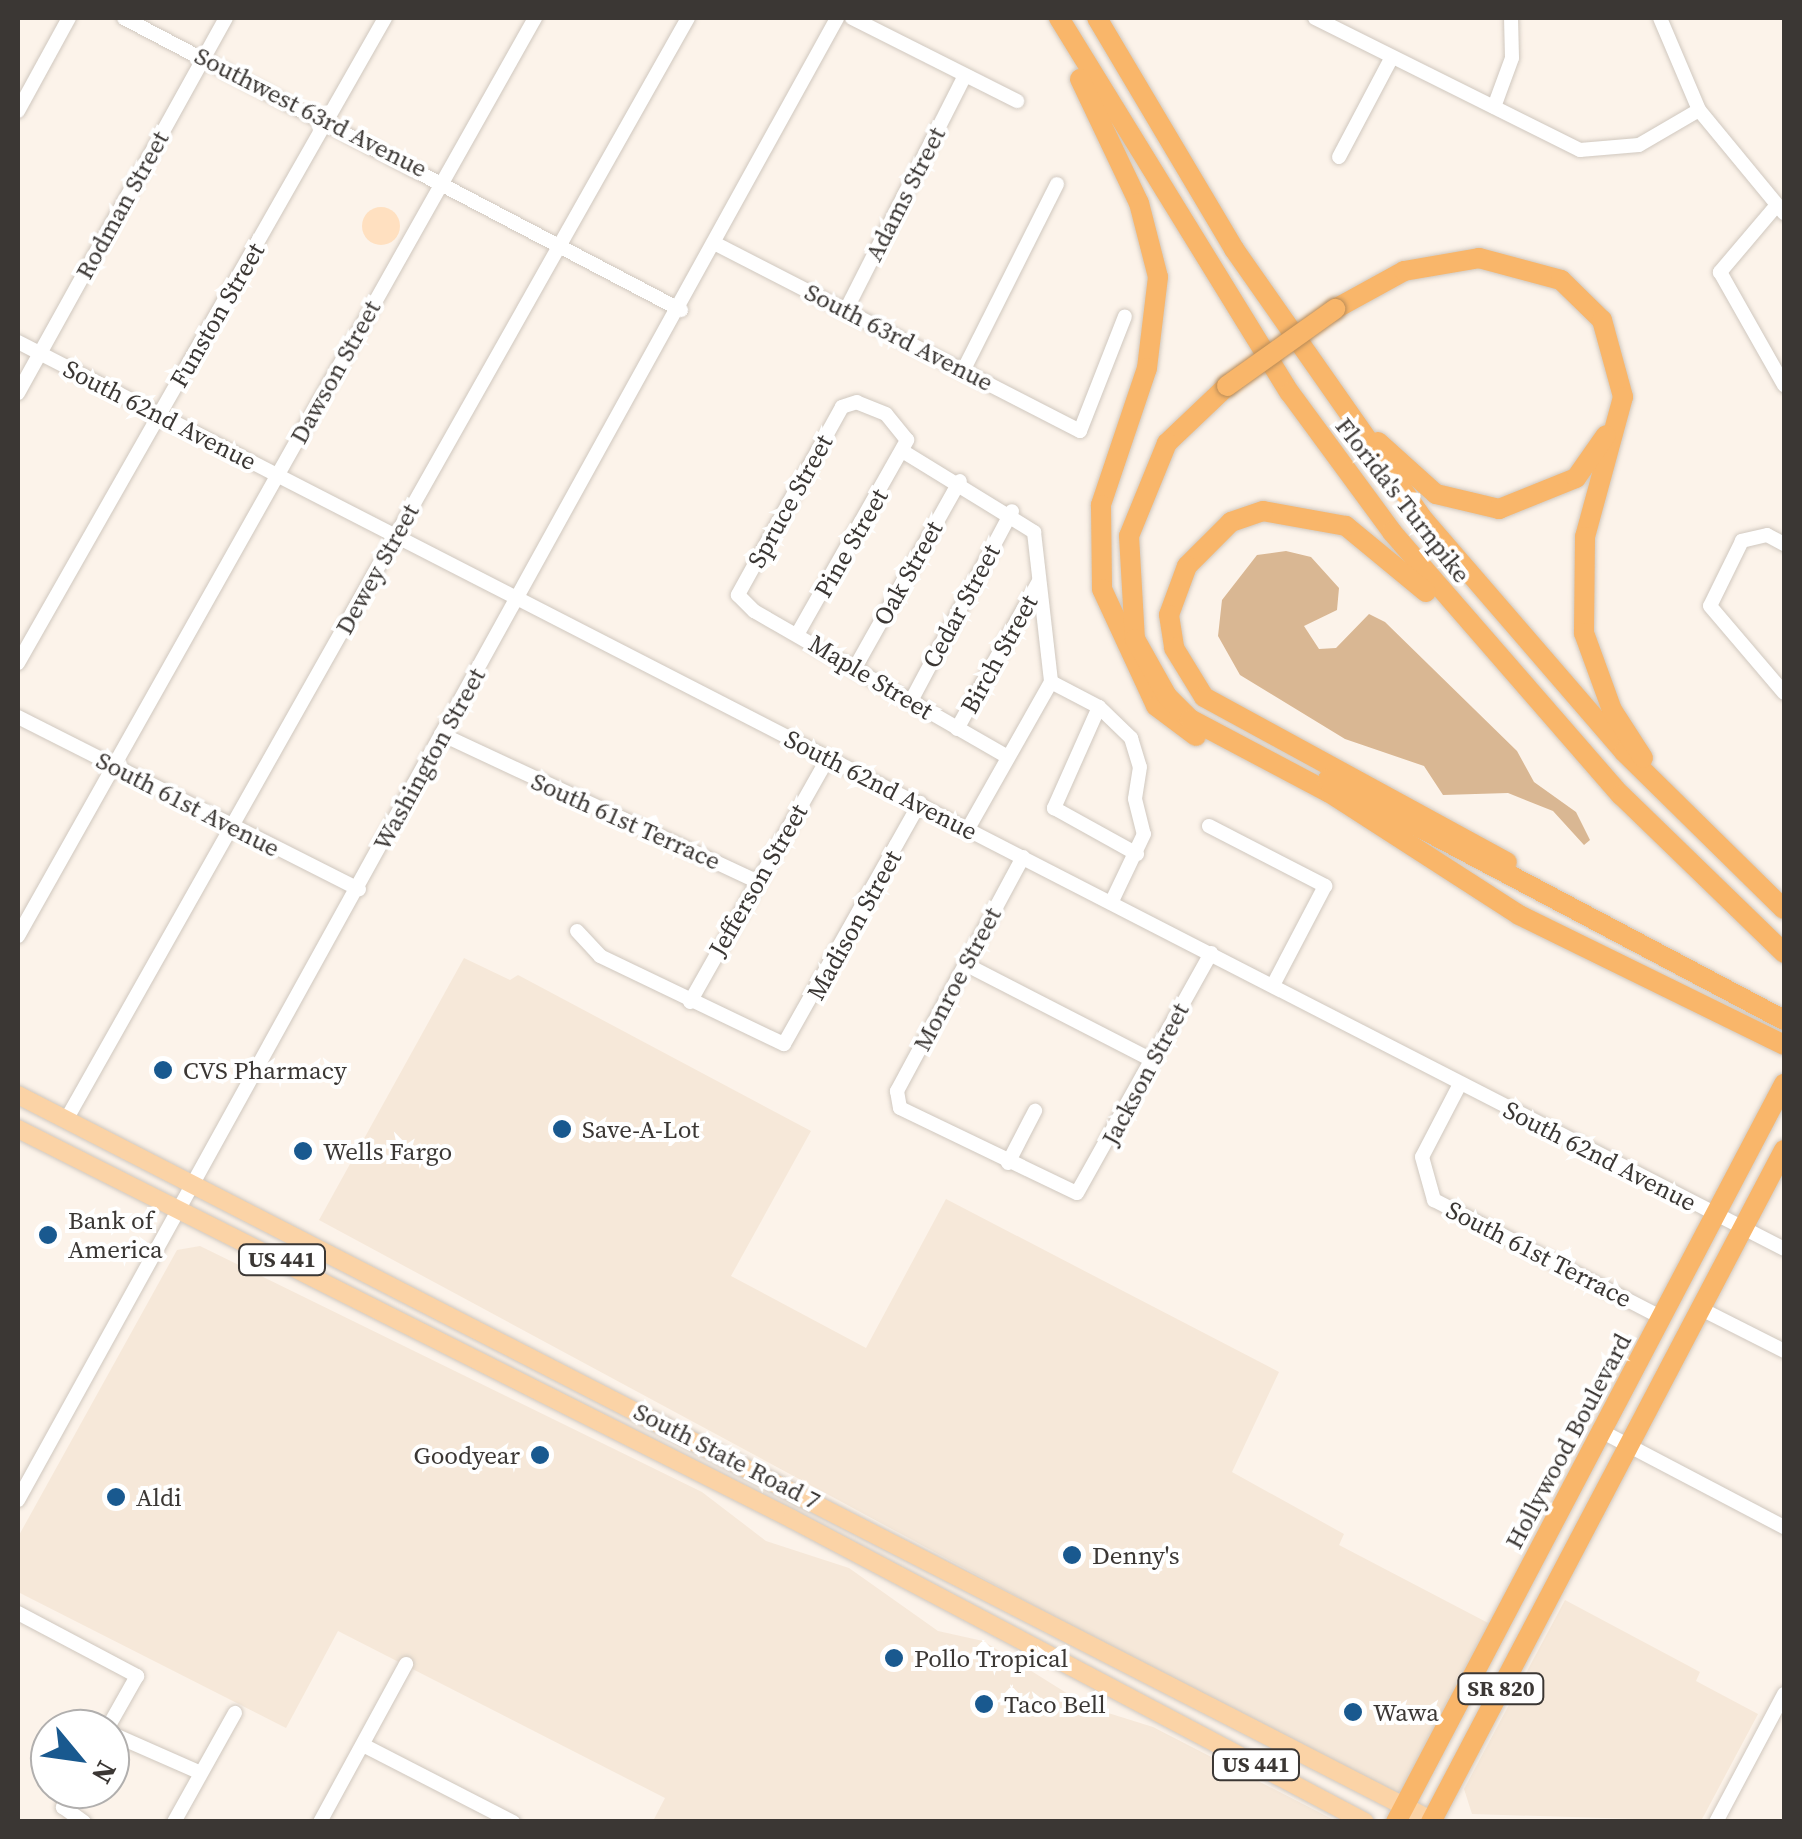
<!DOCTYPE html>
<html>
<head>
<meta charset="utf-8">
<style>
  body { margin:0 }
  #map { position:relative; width:1802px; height:1839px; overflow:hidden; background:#fcf3ea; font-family:"Source Serif 4",serif }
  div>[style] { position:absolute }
  .built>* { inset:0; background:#f6e8d9 }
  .green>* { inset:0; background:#ffe0c0 }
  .round { border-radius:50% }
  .water>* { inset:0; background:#d9b793 }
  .roads { filter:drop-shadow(0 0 2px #d0c8bf) drop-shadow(0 0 2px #d0c8bf) }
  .minor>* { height:14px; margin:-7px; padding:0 7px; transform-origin:7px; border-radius:7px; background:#fff }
  .major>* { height:18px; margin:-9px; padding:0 9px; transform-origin:9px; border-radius:9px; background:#fbd3a6 }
  .highway>* { height:20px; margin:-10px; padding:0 10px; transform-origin:10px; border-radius:10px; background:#f9b66a }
  .bridges { filter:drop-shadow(0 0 2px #b68a57) drop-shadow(0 0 2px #b68a57) }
  .highway-bridge>* { height:20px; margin:-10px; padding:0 10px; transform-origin:10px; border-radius:10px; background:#f9b66a }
  .dots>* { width:28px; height:28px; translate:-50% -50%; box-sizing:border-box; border:5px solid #fff; border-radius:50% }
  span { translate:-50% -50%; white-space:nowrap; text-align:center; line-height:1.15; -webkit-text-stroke:8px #fff; paint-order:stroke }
  .shield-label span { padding:2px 8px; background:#fff; border:2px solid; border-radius:8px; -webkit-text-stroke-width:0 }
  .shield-label { font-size:22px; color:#3b3734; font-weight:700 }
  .street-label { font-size:25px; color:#3b3734 }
  .poi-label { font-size:25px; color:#3b3734 }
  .left { translate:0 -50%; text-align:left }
  .right { translate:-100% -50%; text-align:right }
  .frame { position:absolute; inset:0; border:20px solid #3b3734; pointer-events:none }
  .north { position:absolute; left:30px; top:1709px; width:100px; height:100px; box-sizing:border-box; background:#fff; border:2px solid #b1afae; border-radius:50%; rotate:119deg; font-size:28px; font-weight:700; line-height:40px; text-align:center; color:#3b3734 }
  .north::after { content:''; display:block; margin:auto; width:35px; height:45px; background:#19598f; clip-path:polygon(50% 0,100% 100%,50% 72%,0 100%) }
</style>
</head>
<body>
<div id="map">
  <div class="built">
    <div style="clip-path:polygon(464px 958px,510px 980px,518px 975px,811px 1131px,731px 1276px,866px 1348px,946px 1199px,1279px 1372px,1232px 1472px,1344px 1534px,1339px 1545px,1492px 1625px,1398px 1802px,319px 1220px)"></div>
    <div style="clip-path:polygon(200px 1246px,702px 1492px,766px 1541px,849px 1568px,938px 1631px,983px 1641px,1089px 1707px,1153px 1727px,1336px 1821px,653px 1821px,665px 1798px,338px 1631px,286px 1728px,18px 1592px,18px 1537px,177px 1250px)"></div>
    <div style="clip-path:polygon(1565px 1600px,1700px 1672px,1696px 1681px,1758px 1714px,1701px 1821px,1472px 1814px,1464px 1789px)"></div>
  </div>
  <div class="green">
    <div class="round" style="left:362px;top:207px;width:38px;height:38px"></div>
  </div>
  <div class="water">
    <div style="clip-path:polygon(1286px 551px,1311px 557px,1339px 588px,1337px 610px,1304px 626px,1319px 649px,1336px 648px,1369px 614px,1385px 622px,1517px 751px,1534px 782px,1576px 812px,1590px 840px,1584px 845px,1553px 811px,1508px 793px,1443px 795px,1424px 766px,1345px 739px,1240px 675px,1218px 636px,1222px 600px,1257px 555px)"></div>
  </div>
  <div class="roads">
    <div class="minor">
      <div style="left:124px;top:18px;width:629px;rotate:27.67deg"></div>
      <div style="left:852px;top:18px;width:185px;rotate:26.7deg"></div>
      <div style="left:1315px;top:18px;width:296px;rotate:26.5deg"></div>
      <div style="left:1580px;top:150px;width:59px;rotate:-4.8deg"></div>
      <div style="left:1639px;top:145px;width:69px;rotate:-30.3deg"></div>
      <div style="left:1660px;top:18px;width:100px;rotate:67deg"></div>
      <div style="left:1699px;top:110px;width:134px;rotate:50.5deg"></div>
      <div style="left:1494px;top:107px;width:52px;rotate:-69.8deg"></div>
      <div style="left:1512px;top:58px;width:40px;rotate:-91.4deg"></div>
      <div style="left:18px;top:111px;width:106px;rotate:-61.3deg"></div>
      <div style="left:1339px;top:157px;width:113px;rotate:-62.1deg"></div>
      <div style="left:1776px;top:206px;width:87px;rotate:130.3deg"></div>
      <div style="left:1720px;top:272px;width:130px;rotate:60.5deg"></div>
      <div style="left:718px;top:245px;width:407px;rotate:27.2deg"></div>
      <div style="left:1080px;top:431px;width:123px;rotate:-68.6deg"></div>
      <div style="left:846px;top:310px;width:261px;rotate:-63.1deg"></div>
      <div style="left:18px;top:342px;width:1985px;rotate:27.18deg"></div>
      <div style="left:964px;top:369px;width:207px;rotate:-63.3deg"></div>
      <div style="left:18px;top:393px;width:429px;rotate:-61deg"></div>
      <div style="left:904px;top:452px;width:153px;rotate:31.6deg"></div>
      <div style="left:1034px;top:532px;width:151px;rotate:83.5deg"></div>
      <div style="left:1051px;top:682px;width:169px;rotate:119.5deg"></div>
      <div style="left:1784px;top:544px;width:19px;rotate:-152deg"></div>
      <div style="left:1767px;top:535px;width:26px;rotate:167deg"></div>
      <div style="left:1742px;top:541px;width:72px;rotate:116.2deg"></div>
      <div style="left:1710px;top:606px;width:114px;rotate:49.6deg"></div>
      <div style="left:798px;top:633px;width:222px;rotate:-60.5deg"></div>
      <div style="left:907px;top:440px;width:33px;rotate:-129deg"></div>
      <div style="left:886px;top:414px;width:31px;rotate:-158deg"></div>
      <div style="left:857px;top:402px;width:16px;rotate:162deg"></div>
      <div style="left:842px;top:407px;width:215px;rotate:119deg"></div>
      <div style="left:738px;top:595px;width:23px;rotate:45deg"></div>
      <div style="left:754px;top:611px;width:293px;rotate:29.9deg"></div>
      <div style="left:18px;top:663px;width:742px;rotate:-60.36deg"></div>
      <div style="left:856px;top:666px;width:212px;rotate:-60.7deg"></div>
      <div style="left:1051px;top:682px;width:54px;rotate:27.5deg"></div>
      <div style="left:1099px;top:707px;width:45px;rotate:44.1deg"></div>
      <div style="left:1131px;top:738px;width:30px;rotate:73deg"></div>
      <div style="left:1140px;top:767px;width:32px;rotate:99deg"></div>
      <div style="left:1135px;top:799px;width:36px;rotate:76deg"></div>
      <div style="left:1144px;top:834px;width:74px;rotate:115.5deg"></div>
      <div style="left:911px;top:701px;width:215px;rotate:-62deg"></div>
      <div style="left:1099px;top:707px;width:111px;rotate:114deg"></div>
      <div style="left:1054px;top:808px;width:95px;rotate:29deg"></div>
      <div style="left:18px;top:717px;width:382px;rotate:26.8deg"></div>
      <div style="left:957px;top:729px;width:169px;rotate:-61deg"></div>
      <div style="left:441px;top:734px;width:348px;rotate:25deg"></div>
      <div style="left:1209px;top:826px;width:131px;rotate:27.3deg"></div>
      <div style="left:1325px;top:886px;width:112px;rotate:117.7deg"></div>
      <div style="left:1023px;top:857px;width:266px;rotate:118.3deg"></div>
      <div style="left:897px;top:1091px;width:17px;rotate:80deg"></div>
      <div style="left:900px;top:1108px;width:196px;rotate:25.7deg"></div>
      <div style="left:1077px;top:1193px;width:275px;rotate:-60.8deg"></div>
      <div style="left:577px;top:931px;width:34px;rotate:47deg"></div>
      <div style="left:600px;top:956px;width:204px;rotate:25.6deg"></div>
      <div style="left:784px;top:1044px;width:277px;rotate:-60.6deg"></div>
      <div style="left:18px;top:936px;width:1054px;rotate:-60.61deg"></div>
      <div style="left:965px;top:964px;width:210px;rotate:27.2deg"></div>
      <div style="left:690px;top:1002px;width:280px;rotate:-60.5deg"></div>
      <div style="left:1460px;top:1084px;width:82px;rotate:117.5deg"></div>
      <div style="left:1422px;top:1157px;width:45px;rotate:74.4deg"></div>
      <div style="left:1434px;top:1200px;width:255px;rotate:27.3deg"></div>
      <div style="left:66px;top:1120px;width:1265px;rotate:-60.56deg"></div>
      <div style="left:1008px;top:1163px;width:59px;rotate:-62.6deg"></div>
      <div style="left:1701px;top:1309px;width:93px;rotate:26.8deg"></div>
      <div style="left:1601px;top:1431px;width:207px;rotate:27.7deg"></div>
      <div style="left:18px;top:1500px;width:1693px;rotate:-61.07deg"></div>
      <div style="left:18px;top:1613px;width:135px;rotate:27.9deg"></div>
      <div style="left:137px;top:1676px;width:61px;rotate:119.5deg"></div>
      <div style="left:110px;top:1733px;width:99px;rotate:23.7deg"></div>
      <div style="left:363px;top:1745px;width:169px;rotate:27.2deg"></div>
      <div style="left:73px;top:1789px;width:21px;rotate:119deg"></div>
      <div style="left:63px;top:1807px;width:26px;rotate:36deg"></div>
      <div style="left:174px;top:1822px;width:125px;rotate:-60.8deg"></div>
      <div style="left:320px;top:1822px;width:180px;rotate:-61.4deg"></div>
      <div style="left:1716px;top:1822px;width:145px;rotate:-62deg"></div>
    </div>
    <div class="major">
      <div style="left:18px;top:1095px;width:1593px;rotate:27.16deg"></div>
      <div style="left:18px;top:1129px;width:867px;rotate:26.74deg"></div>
      <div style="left:792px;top:1519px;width:648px;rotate:27.87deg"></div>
    </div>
    <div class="highway">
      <div style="left:1059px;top:18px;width:440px;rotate:58.4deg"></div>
      <div style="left:1290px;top:393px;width:172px;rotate:53.7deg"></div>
      <div style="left:1392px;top:532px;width:349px;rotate:49deg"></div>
      <div style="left:1621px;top:795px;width:227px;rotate:44.1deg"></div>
      <div style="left:1097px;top:18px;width:269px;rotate:59.3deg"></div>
      <div style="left:1234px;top:249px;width:331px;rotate:55deg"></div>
      <div style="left:1424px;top:520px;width:306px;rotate:49.2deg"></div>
      <div style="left:1624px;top:752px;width:224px;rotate:44.5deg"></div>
      <div style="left:1080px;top:79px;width:137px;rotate:64.6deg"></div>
      <div style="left:1139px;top:203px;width:76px;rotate:75.6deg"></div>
      <div style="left:1158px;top:277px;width:92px;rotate:96.9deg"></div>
      <div style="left:1147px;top:368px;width:145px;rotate:108.6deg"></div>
      <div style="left:1101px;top:505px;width:84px;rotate:89.3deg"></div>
      <div style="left:1102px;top:589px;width:129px;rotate:65.2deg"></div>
      <div style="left:1156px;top:706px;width:50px;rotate:36.9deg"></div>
      <div style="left:1335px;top:309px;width:79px;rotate:-28.8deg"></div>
      <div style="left:1404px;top:271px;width:76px;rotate:-9.8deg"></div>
      <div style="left:1479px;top:258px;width:85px;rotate:15deg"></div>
      <div style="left:1561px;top:280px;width:57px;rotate:44.3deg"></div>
      <div style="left:1602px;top:320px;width:80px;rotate:74.7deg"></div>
      <div style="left:1623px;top:397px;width:145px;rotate:105.2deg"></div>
      <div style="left:1585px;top:537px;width:96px;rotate:90.6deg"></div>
      <div style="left:1584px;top:633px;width:82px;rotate:70deg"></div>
      <div style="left:1612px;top:710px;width:57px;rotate:57.1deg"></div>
      <div style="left:1227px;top:386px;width:83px;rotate:136.5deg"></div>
      <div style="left:1167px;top:443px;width:100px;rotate:112.2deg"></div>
      <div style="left:1129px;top:536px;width:103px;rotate:86.7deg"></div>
      <div style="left:1135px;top:639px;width:65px;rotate:60.7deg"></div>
      <div style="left:1167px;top:696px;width:33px;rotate:45deg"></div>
      <div style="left:1190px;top:719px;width:158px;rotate:27.9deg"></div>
      <div style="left:1330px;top:793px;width:225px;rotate:32.8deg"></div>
      <div style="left:1519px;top:915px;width:295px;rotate:26.1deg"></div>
      <div style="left:1378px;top:442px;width:78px;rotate:41.9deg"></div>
      <div style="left:1436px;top:494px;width:65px;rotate:13.4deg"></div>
      <div style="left:1499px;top:509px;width:83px;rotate:-21.9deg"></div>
      <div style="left:1576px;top:478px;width:52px;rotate:-55.1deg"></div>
      <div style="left:1426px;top:592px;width:104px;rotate:-140.5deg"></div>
      <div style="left:1346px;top:526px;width:84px;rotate:-169.8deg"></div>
      <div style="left:1263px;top:511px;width:34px;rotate:161deg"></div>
      <div style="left:1231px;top:522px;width:62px;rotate:135deg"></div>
      <div style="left:1187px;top:566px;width:52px;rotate:110.2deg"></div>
      <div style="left:1169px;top:615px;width:33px;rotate:81deg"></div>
      <div style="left:1174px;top:648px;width:57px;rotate:58.5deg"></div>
      <div style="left:1204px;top:697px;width:345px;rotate:28.6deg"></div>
      <div style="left:1328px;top:779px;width:516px;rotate:27.86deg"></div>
      <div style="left:1396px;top:1822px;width:834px;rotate:-62.27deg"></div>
      <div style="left:1431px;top:1822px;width:759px;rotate:-62.29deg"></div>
    </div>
  </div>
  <div class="bridges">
    <div class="highway-bridge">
      <div style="left:1227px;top:386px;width:133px;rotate:-35.5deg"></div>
    </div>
  </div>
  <div class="dots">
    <div style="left:163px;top:1070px;background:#19598f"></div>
    <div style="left:562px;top:1129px;background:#19598f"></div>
    <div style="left:303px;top:1151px;background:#19598f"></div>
    <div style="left:48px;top:1235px;background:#19598f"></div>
    <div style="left:540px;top:1455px;background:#19598f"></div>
    <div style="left:116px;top:1497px;background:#19598f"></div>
    <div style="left:1072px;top:1555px;background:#19598f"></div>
    <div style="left:894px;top:1658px;background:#19598f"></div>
    <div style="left:984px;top:1704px;background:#19598f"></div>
    <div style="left:1353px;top:1712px;background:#19598f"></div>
  </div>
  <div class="shield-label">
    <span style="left:282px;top:1260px">US 441</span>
    <span style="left:1501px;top:1689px">SR 820</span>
    <span style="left:1256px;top:1765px">US 441</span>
  </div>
  <div class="street-label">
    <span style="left:311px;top:112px;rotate:27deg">Southwest 63rd Avenue</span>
    <span style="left:905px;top:194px;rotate:-63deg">Adams Street</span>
    <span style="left:122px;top:205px;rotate:-61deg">Rodman Street</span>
    <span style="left:217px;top:315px;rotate:-60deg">Funston Street</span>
    <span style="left:899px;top:337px;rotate:27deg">South 63rd Avenue</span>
    <span style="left:335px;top:372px;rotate:-61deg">Dawson Street</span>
    <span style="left:160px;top:415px;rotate:27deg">South 62nd Avenue</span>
    <span style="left:1403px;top:500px;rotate:52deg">Florida's Turnpike</span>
    <span style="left:790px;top:501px;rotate:-61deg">Spruce Street</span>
    <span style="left:851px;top:543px;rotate:-60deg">Pine Street</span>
    <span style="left:377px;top:569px;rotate:-61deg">Dewey Street</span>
    <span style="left:908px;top:573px;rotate:-61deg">Oak Street</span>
    <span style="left:961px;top:606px;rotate:-62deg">Cedar Street</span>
    <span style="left:999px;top:654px;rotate:-61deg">Birch Street</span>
    <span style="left:871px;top:677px;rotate:31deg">Maple Street</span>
    <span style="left:429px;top:759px;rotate:-61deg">Washington Street</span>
    <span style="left:881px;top:785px;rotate:27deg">South 62nd Avenue</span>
    <span style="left:188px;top:804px;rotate:27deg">South 61st Avenue</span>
    <span style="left:626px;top:821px;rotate:24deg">South 61st Terrace</span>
    <span style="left:758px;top:880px;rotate:-60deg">Jefferson Street</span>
    <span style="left:854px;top:925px;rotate:-61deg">Madison Street</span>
    <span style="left:957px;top:979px;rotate:-62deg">Monroe Street</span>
    <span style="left:1145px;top:1074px;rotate:-62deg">Jackson Street</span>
    <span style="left:1600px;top:1156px;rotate:27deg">South 62nd Avenue</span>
    <span style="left:1539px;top:1254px;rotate:27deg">South 61st Terrace</span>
    <span style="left:1568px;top:1441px;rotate:-62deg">Hollywood Boulevard</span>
    <span style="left:727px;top:1456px;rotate:27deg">South State Road 7</span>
  </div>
  <div class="poi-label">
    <span class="left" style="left:183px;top:1070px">CVS Pharmacy</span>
    <span class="left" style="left:582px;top:1129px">Save-A-Lot</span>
    <span class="left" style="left:323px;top:1151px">Wells Fargo</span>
    <span class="left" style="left:68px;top:1235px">Bank of<br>America</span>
    <span class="right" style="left:520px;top:1455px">Goodyear</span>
    <span class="left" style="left:136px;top:1497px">Aldi</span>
    <span class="left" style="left:1092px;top:1555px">Denny's</span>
    <span class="left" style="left:914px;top:1658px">Pollo Tropical</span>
    <span class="left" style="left:1004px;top:1704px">Taco Bell</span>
    <span class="left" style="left:1373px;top:1712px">Wawa</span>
  </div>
  <div class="frame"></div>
  <div class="north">N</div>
</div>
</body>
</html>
